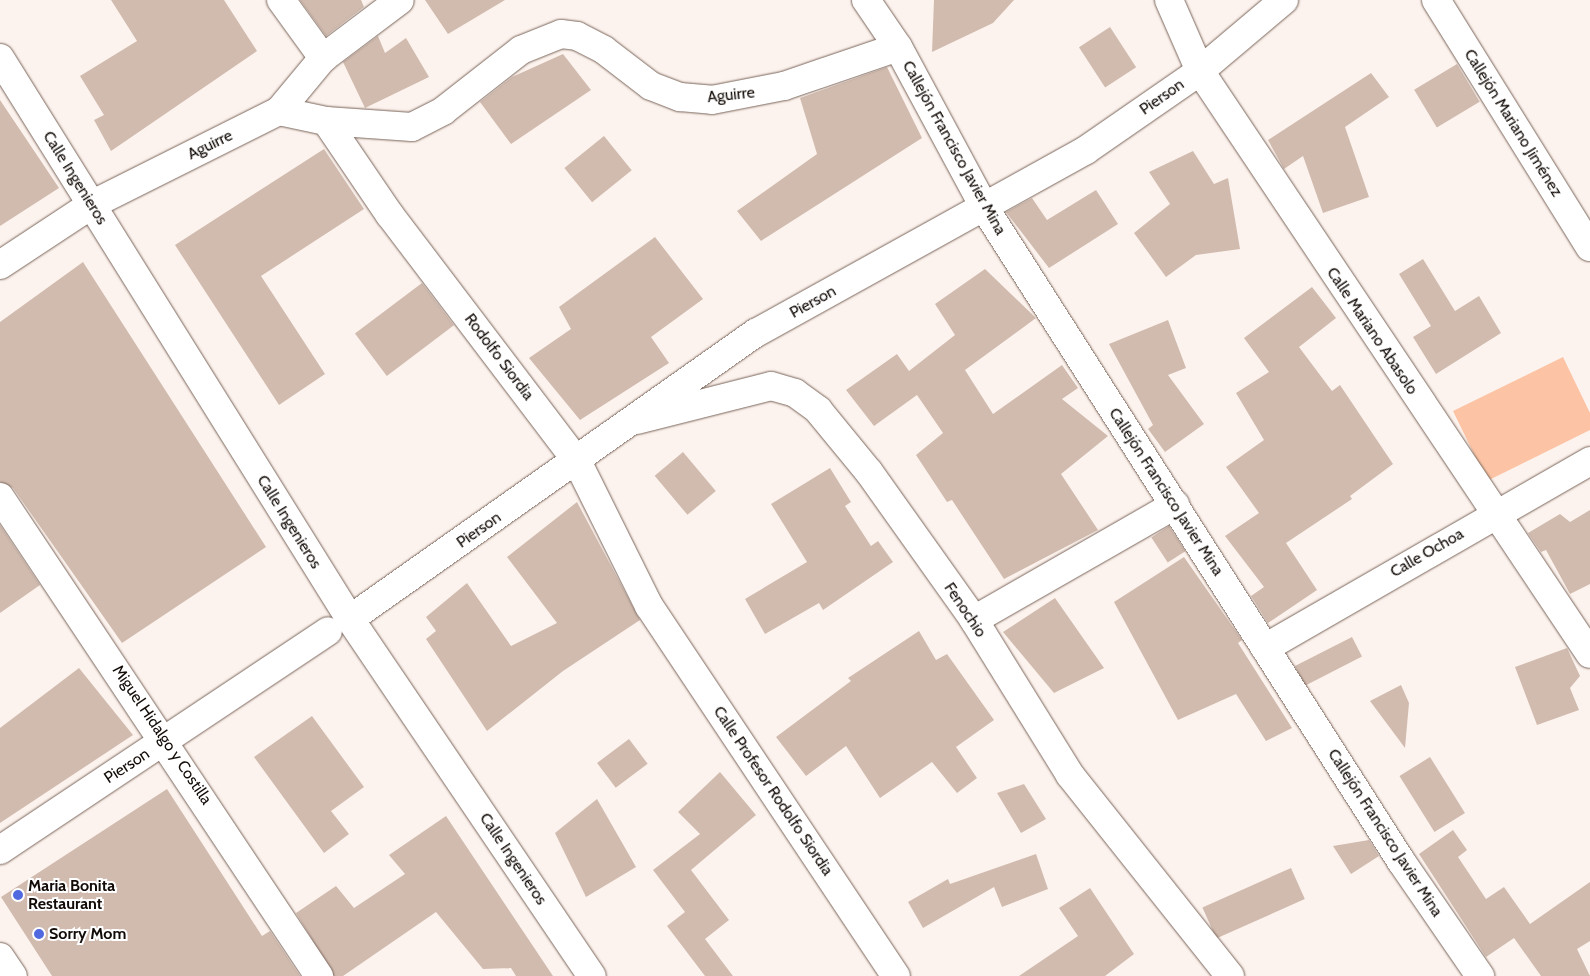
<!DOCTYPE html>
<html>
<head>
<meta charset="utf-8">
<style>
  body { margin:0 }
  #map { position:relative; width:1590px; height:976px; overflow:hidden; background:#fdf3ee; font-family:Cabin,sans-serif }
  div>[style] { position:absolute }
  .green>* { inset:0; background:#fcc4a5 }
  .building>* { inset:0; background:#d1bbaf; transform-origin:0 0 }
  .roads { filter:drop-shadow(0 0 1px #79655a) drop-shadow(0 0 1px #79655a) }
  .minor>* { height:28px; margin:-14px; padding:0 14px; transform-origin:14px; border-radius:14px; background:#fff }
  .dots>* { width:14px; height:14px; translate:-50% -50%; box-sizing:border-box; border:2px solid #fff; border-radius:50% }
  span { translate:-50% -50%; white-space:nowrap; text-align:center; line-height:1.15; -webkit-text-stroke:4px #fff; paint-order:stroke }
  .street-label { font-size:16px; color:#120b07 }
  .poi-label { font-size:16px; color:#120b07; font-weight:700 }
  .left { translate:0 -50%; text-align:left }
</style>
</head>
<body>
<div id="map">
  <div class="green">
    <div style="clip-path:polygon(1563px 357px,1590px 413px,1590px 430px,1487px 481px,1453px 411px)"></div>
  </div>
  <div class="building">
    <div style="clip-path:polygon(111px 0,224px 0,257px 51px,111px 151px,94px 120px,104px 115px,80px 76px,137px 41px)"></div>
    <div style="clip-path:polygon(300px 0,361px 0,364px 7px,326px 36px)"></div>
    <div style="clip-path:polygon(425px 0,505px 0,448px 34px)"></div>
    <div style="clip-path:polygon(934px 0,1014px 0,993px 23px,932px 52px)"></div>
    <div style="left:1110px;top:27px;width:48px;height:37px;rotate:57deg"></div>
    <div style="clip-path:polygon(378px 36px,385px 53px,406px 38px,429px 77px,365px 108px,343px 62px)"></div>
    <div style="clip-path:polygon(563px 54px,591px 90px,511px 144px,480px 102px,512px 77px)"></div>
    <div style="left:1457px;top:64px;width:44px;height:50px;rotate:59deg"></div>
    <div style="clip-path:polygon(887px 67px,922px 138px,761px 241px,737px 211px,817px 154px,800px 98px)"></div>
    <div style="clip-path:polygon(1371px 73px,1389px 97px,1345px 127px,1369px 197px,1323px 213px,1303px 156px,1284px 169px,1268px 140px)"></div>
    <div style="clip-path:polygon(0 100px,59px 188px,0 226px)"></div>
    <div style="left:604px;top:136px;width:44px;height:51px;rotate:51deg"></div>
    <div style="clip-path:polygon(324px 149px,364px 209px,261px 276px,325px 374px,279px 405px,175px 245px)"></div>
    <div style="clip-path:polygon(1193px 151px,1214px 184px,1228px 178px,1240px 249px,1196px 255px,1166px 277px,1134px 233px,1170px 204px,1149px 172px)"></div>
    <div style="clip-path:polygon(1096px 190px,1118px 224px,1049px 268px,1006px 212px,1032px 198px,1047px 220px)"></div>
    <div style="clip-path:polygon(655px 237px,703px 299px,651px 337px,669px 363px,580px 420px,529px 358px,571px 329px,559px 307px)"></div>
    <div style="clip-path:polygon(1423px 259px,1455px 311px,1479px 296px,1501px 333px,1436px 374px,1413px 337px,1431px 326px,1399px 274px)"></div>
    <div style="clip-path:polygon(83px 262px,266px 547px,122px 643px,13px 488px,0 482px,0 322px)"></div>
    <div style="clip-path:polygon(985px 269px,1036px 318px,965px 370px,993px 414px,1062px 365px,1078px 388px,1062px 399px,1108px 436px,1061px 474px,1098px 530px,1004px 579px,952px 500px,947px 502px,916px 455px,943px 433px,917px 395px,874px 426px,846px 390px,897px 354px,909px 371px,955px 335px,935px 304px)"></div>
    <div style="left:422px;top:283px;width:53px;height:84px;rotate:53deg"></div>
    <div style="clip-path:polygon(1312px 287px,1336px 318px,1299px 347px,1332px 391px,1340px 385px,1393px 464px,1350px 496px,1352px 499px,1286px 543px,1317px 590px,1268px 623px,1251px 596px,1264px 587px,1225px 536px,1259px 513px,1226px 467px,1264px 440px,1236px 393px,1269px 372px,1244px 338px)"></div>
    <div style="clip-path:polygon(1168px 320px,1186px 368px,1168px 375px,1204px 424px,1165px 452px,1148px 429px,1153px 425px,1109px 344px)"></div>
    <div style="left:683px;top:452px;width:51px;height:37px;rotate:50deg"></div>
    <div style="clip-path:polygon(830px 468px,851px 502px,845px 506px,871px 546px,878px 541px,893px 562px,823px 610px,819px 603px,765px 634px,745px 599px,807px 562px,771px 504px)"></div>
    <div style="clip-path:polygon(577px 502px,640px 620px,563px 671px,487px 731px,426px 639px,436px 631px,426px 617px,467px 583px,511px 646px,557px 623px,507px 557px)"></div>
    <div style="clip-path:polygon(1590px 510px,1590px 584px,1570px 594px,1546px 550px,1541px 552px,1528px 533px,1560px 514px,1570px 522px)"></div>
    <div style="clip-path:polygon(0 525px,40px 585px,0 613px)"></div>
    <div style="left:1169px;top:526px;width:30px;height:21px;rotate:57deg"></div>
    <div style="clip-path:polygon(1184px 557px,1242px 640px,1238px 643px,1292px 728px,1266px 741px,1236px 694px,1178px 720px,1114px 602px)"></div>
    <div style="clip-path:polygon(1055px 598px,1104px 668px,1054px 693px,1003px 632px)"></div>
    <div style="clip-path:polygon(919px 631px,936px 660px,947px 654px,994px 720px,956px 747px,977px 778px,957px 793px,932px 762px,880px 798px,846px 746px,806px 776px,776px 737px,851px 681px,848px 678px)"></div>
    <div style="left:1352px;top:637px;width:22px;height:64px;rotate:63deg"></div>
    <div style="clip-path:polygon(1567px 648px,1580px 676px,1570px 688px,1579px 710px,1537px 725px,1515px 667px)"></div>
    <div style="clip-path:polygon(79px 668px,133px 735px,0 823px,0 728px)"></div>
    <div style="clip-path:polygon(1401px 685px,1409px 703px,1405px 748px,1370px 701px)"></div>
    <div style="clip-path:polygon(312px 716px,364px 787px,331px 811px,349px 834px,324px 853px,254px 757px)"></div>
    <div style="left:629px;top:739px;width:31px;height:40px;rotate:53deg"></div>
    <div style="left:1430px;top:757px;width:66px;height:36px;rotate:58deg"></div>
    <div style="clip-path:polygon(720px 772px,756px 815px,691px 870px,729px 920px,705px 939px,733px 976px,705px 976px,667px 926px,685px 912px,653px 870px,700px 834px,678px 812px)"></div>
    <div style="clip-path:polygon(1024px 784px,1046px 819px,1021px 833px,997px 793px)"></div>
    <div style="clip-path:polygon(167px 789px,262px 936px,270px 931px,300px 976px,52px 976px,1px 897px)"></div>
    <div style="clip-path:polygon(597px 799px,636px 867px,586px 897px,555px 833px)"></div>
    <div style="clip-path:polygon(446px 816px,553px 976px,516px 976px,511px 968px,483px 969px,436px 912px,343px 976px,334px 976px,296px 913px,336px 886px,354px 908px,405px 874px,389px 855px)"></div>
    <div style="clip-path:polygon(1453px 830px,1467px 850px,1458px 857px,1486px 899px,1504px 887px,1530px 924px,1590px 882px,1590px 941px,1577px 949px,1590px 976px,1541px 976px,1514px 938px,1486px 957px,1419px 854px)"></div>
    <div style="clip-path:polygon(1369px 840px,1379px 856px,1351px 874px,1333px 846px)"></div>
    <div style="clip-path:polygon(1036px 854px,1048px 889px,1002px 907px,994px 887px,923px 928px,908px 902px,948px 879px,950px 884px)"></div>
    <div style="left:1291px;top:868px;width:34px;height:97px;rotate:66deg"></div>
    <div style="clip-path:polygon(1090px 888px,1134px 954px,1105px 976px,1019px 976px,1078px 936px,1059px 908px)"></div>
  </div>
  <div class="roads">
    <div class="minor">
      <div style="left:281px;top:0;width:72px;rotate:54.1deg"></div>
      <div style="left:866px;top:0;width:57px;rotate:55.8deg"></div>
      <div style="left:898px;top:47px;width:182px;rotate:61.7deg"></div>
      <div style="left:984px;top:207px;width:776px;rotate:57.48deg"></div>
      <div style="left:1401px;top:861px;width:140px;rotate:55.5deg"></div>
      <div style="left:1169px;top:0;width:77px;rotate:66.4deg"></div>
      <div style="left:1200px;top:71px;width:701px;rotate:56.22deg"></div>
      <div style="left:1436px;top:0;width:291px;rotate:58.1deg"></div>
      <div style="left:0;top:58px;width:661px;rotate:58.04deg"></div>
      <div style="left:350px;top:619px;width:431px;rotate:55.9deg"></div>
      <div style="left:279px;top:111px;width:48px;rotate:12deg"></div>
      <div style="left:326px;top:121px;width:86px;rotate:4deg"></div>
      <div style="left:412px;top:127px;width:35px;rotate:-27deg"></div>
      <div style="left:443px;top:111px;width:99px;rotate:-38deg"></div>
      <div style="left:521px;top:50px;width:43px;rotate:-21.8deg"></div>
      <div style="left:561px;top:34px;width:16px;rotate:7deg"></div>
      <div style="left:577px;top:36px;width:30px;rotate:27deg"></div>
      <div style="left:604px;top:50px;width:59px;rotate:37.5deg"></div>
      <div style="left:651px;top:86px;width:31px;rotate:21deg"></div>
      <div style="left:680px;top:97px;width:32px;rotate:5deg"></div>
      <div style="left:712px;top:100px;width:73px;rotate:-11deg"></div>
      <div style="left:784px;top:86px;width:120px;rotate:-18.9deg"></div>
      <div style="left:326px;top:121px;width:114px;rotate:55.8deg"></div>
      <div style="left:390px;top:215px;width:309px;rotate:52.8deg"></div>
      <div style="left:577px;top:461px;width:162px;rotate:63.6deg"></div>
      <div style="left:649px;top:606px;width:445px;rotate:56.3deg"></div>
      <div style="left:0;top:265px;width:109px;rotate:-33.4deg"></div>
      <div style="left:91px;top:205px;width:210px;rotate:-26.6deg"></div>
      <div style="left:279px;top:111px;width:69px;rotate:-50.3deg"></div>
      <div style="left:323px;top:58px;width:96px;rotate:-37deg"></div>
      <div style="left:637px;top:420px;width:138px;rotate:-14.2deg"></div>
      <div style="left:771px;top:386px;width:25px;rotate:16deg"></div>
      <div style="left:795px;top:393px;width:29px;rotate:36deg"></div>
      <div style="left:818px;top:410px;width:80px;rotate:50.6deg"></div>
      <div style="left:869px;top:472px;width:181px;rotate:54.6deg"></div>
      <div style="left:974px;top:620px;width:182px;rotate:58.2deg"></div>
      <div style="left:1070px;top:775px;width:257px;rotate:51.5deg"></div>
      <div style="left:0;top:497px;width:576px;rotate:56.34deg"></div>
      <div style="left:350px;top:619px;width:497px;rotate:-35.2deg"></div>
      <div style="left:756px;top:333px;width:377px;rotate:-29deg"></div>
      <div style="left:1086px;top:150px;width:139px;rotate:-34.7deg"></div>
      <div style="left:1200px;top:71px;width:110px;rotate:-40.2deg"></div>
      <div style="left:974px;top:620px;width:232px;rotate:-29.8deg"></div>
      <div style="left:1265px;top:648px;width:375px;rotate:-29.9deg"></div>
      <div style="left:0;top:850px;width:394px;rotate:-33.7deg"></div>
      <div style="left:0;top:957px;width:23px;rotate:56deg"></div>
    </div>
  </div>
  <div class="dots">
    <div style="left:18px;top:895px;background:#5169de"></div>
    <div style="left:39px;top:934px;background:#5169de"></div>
  </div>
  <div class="street-label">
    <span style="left:731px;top:95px;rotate:-6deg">Aguirre</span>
    <span style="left:1162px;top:97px;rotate:-35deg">Pierson</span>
    <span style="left:1513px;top:123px;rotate:58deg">Callejón Mariano Jiménez</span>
    <span style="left:210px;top:145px;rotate:-26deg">Aguirre</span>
    <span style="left:954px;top:148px;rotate:61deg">Callejón Francisco Javier Mina</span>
    <span style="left:75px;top:178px;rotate:58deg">Calle Ingenieros</span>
    <span style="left:813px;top:302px;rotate:-29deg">Pierson</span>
    <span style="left:1372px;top:331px;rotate:56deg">Calle Mariano Abasolo</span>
    <span style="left:499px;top:357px;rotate:53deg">Rodolfo Siordia</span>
    <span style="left:1166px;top:492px;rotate:57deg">Callejón Francisco Javier Mina</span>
    <span style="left:289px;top:522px;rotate:58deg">Calle Ingenieros</span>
    <span style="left:479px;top:530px;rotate:-35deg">Pierson</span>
    <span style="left:1427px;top:553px;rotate:-30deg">Calle Ochoa</span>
    <span style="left:965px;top:610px;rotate:56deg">Fenochio</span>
    <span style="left:162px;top:735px;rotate:56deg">Miguel Hidalgo y Costilla</span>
    <span style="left:127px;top:766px;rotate:-33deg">Pierson</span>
    <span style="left:773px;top:791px;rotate:56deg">Calle Profesor Rodolfo Siordia</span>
    <span style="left:1385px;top:833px;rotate:57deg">Callejón Francisco Javier Mina</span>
    <span style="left:513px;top:859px;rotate:56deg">Calle Ingenieros</span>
  </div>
  <div class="poi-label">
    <span class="left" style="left:28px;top:895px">Maria Bonita<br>Restaurant</span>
    <span class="left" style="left:49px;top:934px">Sorry Mom</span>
  </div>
</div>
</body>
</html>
